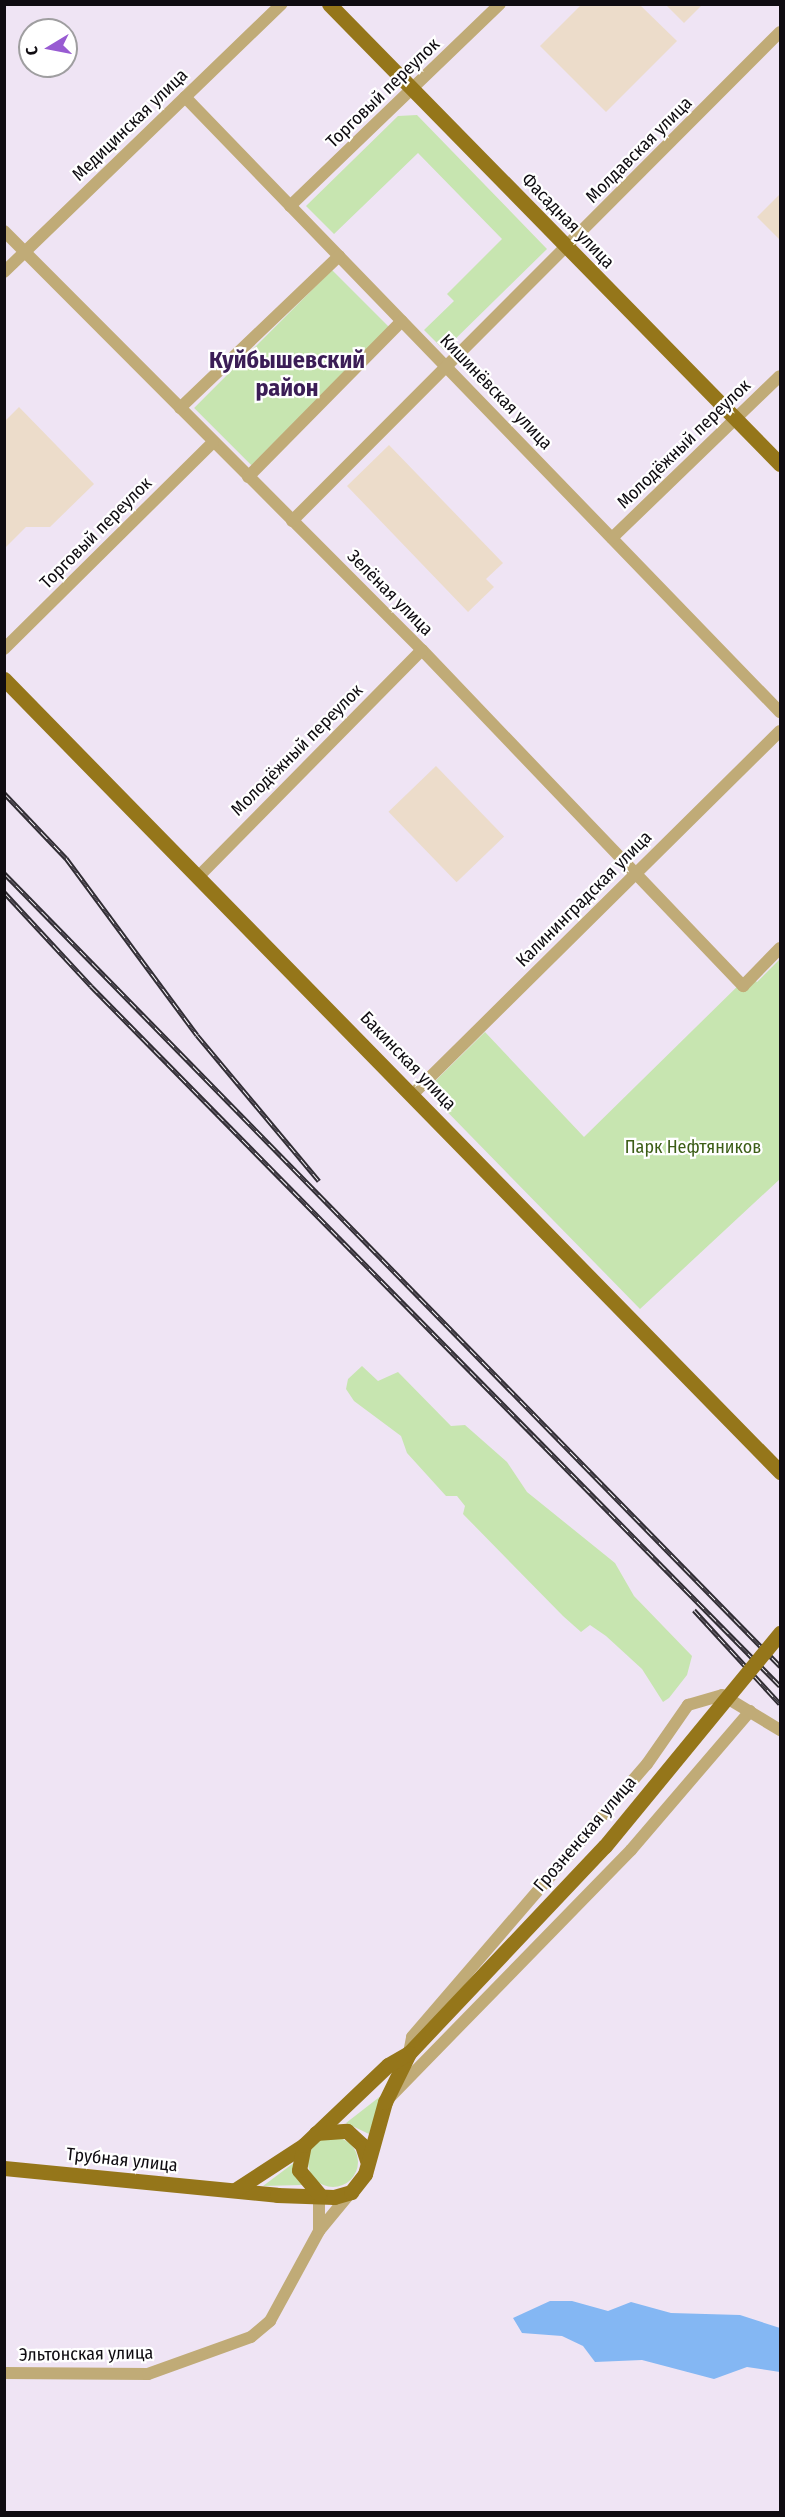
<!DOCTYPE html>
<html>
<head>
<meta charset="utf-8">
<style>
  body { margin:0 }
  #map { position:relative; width:785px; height:2517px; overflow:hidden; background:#efe4f4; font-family:"Fira Sans Condensed",sans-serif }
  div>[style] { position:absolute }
  .education>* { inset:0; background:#ecdcca; transform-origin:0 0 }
  .green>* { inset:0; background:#c7e5b0; transform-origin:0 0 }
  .round { border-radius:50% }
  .water>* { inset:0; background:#84b7f3 }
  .minor>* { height:12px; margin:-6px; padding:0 6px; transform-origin:6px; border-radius:6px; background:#c0ab77 }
  .major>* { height:15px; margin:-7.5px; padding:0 7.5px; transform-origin:7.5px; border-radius:7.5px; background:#95761a }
  .rail>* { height:5px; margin-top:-2.5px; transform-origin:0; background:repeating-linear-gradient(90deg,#fff 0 9px,#312d34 0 18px); box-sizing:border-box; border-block:2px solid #312d34 }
  .major-bridge>* { height:15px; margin:-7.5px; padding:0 7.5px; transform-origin:7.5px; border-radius:7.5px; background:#95761a }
  span { translate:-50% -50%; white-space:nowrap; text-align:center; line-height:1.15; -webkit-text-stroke:4.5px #fff; paint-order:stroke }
  .street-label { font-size:18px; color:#0f0c11 }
  .park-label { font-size:18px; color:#3c5e17 }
  .district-label { font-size:24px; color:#3b1d56; font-weight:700 }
  .frame { position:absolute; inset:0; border:6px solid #0f0c11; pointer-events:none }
  .north { position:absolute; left:18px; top:18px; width:60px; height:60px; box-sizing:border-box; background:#fff; border:2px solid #9f9ea0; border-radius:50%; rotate:260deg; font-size:16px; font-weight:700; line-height:24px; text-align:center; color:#0f0c11 }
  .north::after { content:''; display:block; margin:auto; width:21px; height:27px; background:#985bd2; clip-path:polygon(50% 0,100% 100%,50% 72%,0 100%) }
</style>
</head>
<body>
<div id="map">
  <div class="education">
    <div style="clip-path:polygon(581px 5px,640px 5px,677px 41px,606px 112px,540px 46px)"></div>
    <div style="clip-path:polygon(666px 5px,702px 5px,684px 23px)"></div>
    <div style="clip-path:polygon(780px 194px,780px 240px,757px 217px)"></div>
    <div style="clip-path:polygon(19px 407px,94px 484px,50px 527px,26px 527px,5px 548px,5px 421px)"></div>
    <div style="clip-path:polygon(389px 445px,503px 563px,486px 579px,494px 587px,468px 612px,347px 486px)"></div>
    <div style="left:436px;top:766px;width:98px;height:66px;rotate:46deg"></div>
  </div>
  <div class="green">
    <div style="clip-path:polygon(417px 115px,547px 249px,444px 350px,424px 330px,454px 301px,447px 294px,502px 239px,418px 153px,334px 234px,306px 206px,398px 116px)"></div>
    <div style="left:332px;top:270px;width:81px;height:195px;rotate:45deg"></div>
    <div style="clip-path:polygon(780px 959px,780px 1179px,640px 1309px,426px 1090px,485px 1032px,584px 1137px,749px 975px,757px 982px)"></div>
    <div style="clip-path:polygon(362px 1366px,378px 1381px,398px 1372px,451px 1426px,465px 1425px,507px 1462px,527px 1492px,615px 1563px,634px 1596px,692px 1656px,687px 1675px,669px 1698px,663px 1702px,642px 1669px,606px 1636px,590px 1625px,581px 1632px,563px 1616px,463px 1514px,465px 1506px,457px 1496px,446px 1496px,407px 1453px,401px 1436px,354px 1401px,346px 1389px,348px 1379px)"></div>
    <div style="clip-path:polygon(382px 2095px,369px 2134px,346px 2123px)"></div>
    <div class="round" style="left:308px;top:2137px;width:50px;height:50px"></div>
    <div style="clip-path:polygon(295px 2162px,302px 2185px,263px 2186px)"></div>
  </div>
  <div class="water">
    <div style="clip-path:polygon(550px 2301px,572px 2301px,608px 2311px,631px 2302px,671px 2313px,740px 2315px,780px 2328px,780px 2372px,747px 2367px,714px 2379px,642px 2360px,595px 2362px,583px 2346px,562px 2336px,522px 2333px,513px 2318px)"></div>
  </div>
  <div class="minor">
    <div style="left:185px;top:97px;width:856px;rotate:45.95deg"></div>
    <div style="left:290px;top:206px;width:291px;rotate:-43.9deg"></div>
    <div style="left:4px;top:231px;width:592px;rotate:45.07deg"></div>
    <div style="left:422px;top:650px;width:465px;rotate:46.3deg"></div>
    <div style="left:743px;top:986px;width:53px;rotate:-45.8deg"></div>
    <div style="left:4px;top:272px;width:386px;rotate:-44deg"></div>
    <div style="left:180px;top:408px;width:220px;rotate:-43.7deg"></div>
    <div style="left:248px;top:477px;width:219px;rotate:-45.4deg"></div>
    <div style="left:292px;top:521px;width:691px;rotate:-45.06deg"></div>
    <div style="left:612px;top:538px;width:233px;rotate:-44deg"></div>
    <div style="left:4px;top:649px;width:294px;rotate:-44.7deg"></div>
    <div style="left:199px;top:876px;width:317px;rotate:-45.4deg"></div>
    <div style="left:413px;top:1094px;width:516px;rotate:-44.69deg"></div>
    <div style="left:409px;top:2053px;width:16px;rotate:-79deg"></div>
    <div style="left:412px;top:2037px;width:360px;rotate:-49.3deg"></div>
    <div style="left:647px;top:1764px;width:72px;rotate:-55.2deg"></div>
    <div style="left:688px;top:1705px;width:35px;rotate:-16deg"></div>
    <div style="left:722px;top:1695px;width:68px;rotate:31.1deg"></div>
    <div style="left:391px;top:2096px;width:344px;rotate:-45.7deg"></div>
    <div style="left:631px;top:1850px;width:183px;rotate:-49.4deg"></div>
    <div style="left:319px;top:2231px;width:37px;rotate:-90deg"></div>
    <div style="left:4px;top:2373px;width:144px;rotate:0.4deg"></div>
    <div style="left:148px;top:2374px;width:109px;rotate:-19.8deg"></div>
    <div style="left:251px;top:2337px;width:25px;rotate:-40deg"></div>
    <div style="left:270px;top:2321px;width:102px;rotate:-61.4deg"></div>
    <div style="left:319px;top:2231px;width:50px;rotate:-50.6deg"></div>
  </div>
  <div class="major">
    <div style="left:329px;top:4px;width:644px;rotate:45.57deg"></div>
    <div style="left:4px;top:679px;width:1110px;rotate:45.62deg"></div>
    <div style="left:316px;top:2133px;width:31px;rotate:-4deg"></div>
    <div style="left:347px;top:2131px;width:21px;rotate:43deg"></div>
    <div style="left:362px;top:2145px;width:16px;rotate:72deg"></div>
    <div style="left:4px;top:2168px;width:274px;rotate:5.6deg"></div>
    <div style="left:277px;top:2195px;width:57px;rotate:2deg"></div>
    <div style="left:334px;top:2197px;width:18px;rotate:-16deg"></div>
    <div style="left:351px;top:2192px;width:23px;rotate:-52deg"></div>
    <div style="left:365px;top:2174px;width:75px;rotate:-74.5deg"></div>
    <div style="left:385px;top:2102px;width:55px;rotate:-63.9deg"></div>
    <div style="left:409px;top:2053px;width:285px;rotate:-46.6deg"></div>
    <div style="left:235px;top:2190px;width:82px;rotate:-33.1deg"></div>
    <div style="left:319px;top:2194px;width:31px;rotate:-130deg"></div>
    <div style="left:299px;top:2170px;width:25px;rotate:-79deg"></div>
    <div style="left:304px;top:2145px;width:116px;rotate:-43.6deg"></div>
    <div style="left:388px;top:2065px;width:24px;rotate:-30deg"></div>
  </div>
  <div class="rail">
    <div style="left:4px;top:793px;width:90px;rotate:46.4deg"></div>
    <div style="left:66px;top:858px;width:220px;rotate:53.5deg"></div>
    <div style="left:197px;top:1035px;width:190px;rotate:50.1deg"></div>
    <div style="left:4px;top:873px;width:1110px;rotate:45.62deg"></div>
    <div style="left:4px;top:892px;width:128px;rotate:47.2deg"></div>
    <div style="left:91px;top:986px;width:982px;rotate:45.45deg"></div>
    <div style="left:694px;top:1610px;width:127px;rotate:47.5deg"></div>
  </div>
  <div class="major-bridge">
    <div style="left:605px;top:1846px;width:276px;rotate:-50.6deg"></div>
  </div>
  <div class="street-label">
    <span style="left:383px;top:93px;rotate:-44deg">Торговый переулок</span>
    <span style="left:130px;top:125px;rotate:-44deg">Медицинская улица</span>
    <span style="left:639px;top:150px;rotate:-45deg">Молдавская улица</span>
    <span style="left:568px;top:221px;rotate:46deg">Фасадная улица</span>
    <span style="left:496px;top:392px;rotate:46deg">Кишинёвская улица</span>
    <span style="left:684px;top:444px;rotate:-44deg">Молодёжный переулок</span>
    <span style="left:96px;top:533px;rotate:-45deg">Торговый переулок</span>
    <span style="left:390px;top:593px;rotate:45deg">Зелёная улица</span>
    <span style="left:297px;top:750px;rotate:-45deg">Молодёжный переулок</span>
    <span style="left:584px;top:899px;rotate:-45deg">Калининградская улица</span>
    <span style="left:408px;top:1061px;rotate:46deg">Бакинская улица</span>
    <span style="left:585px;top:1834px;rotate:-49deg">Грозненская улица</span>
    <span style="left:122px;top:2160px;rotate:6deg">Трубная улица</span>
    <span style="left:86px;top:2354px;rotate:-1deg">Эльтонская улица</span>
  </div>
  <div class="park-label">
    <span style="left:693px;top:1147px">Парк Нефтяников</span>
  </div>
  <div class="district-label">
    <span style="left:287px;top:375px">Куйбышевский<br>район</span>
  </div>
  <div class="frame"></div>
  <div class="north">С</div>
</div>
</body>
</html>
